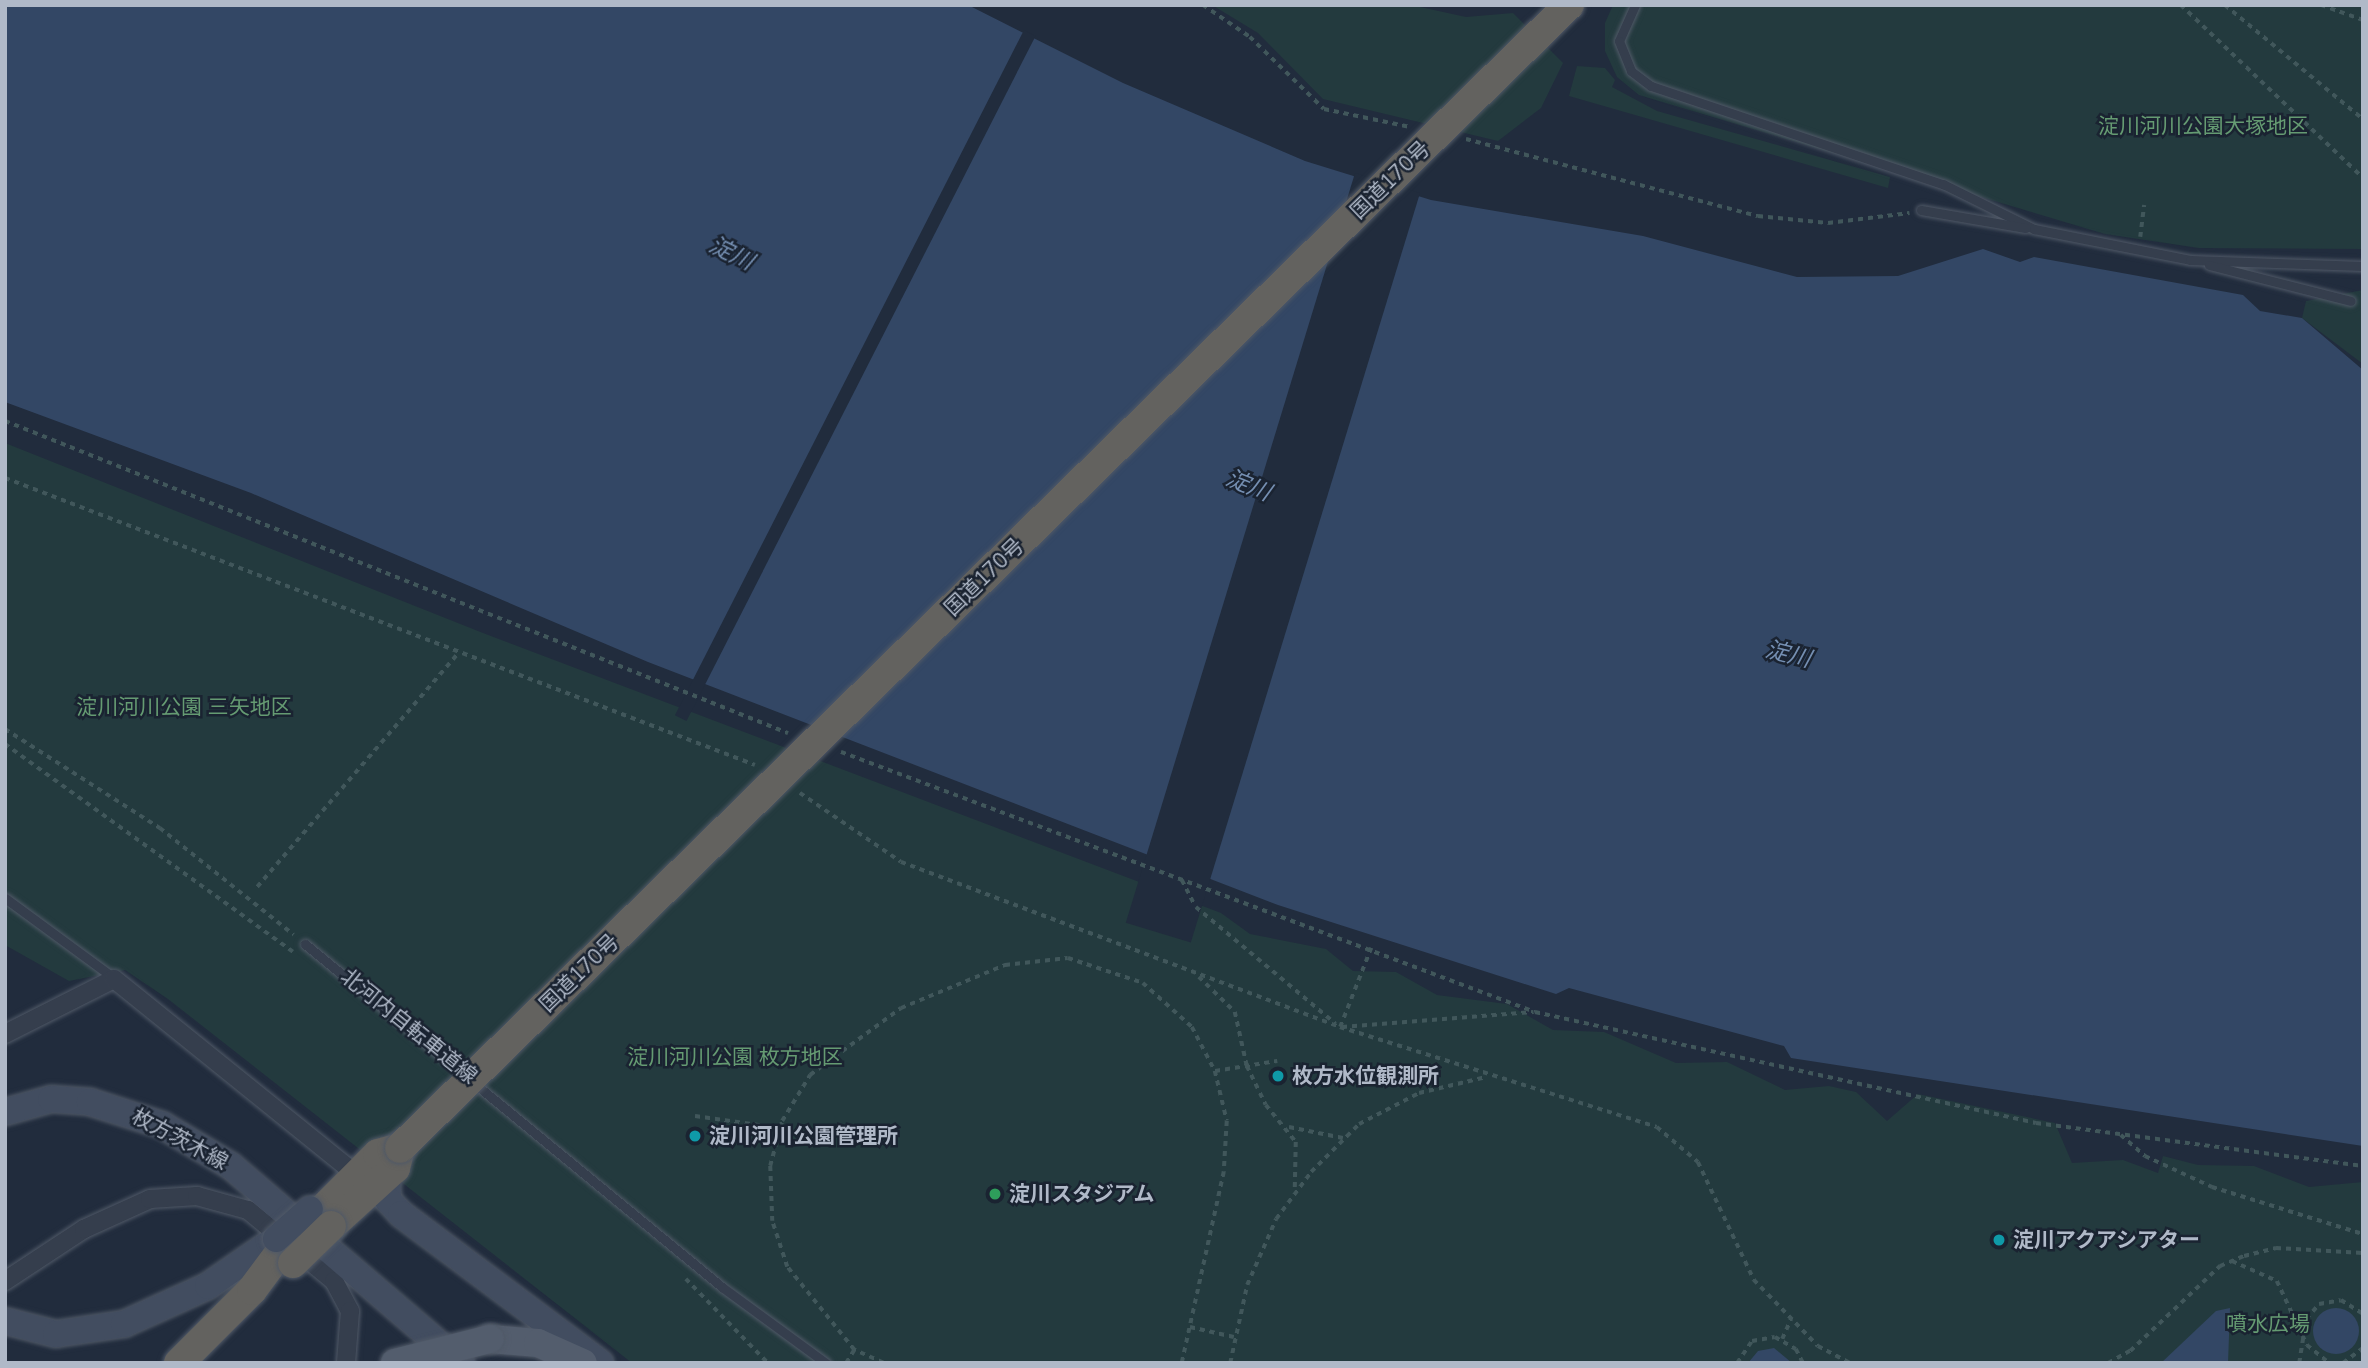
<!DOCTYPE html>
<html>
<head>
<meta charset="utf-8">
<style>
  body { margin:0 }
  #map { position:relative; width:2368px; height:1368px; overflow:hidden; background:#212c3d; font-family:"Nunito Sans","Noto Sans JP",sans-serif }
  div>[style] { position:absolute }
  .green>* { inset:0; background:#233a3e }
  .water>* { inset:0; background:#334765 }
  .round { border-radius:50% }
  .pier>* { inset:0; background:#212c3d; transform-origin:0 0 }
  .path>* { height:3.5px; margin-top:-1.75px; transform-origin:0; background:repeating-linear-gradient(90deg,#41575b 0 5px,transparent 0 10px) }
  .roads { filter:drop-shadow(0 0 2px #505967) drop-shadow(0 0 2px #505967) }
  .service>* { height:9px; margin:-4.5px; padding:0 4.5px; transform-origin:4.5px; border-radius:4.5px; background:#353e4d }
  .minor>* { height:18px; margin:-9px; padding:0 9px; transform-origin:9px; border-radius:9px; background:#353e4d }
  .secondary>* { height:26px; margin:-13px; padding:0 13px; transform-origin:13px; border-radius:13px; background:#424d60 }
  .primary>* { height:28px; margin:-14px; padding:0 14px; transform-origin:14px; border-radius:14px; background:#535d6d }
  .trunk>* { height:30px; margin:-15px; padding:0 15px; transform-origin:15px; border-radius:15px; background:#63625f }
  .bridges { filter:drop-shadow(0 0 2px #505967) drop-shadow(0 0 2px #505967) }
  .secondary-bridge>* { height:26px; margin:-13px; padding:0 13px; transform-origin:13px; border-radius:13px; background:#424d60 }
  .primary-bridge>* { height:28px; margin:-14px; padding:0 14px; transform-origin:14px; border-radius:14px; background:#535d6d }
  .trunk-bridge>* { height:30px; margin:-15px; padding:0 15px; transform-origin:15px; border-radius:15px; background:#63625f }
  .dots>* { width:19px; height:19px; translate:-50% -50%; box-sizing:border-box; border:4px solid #1a2331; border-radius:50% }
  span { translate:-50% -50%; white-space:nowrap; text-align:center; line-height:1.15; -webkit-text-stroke:5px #1a2331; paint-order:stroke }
  .park-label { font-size:21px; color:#659b72 }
  .street-label { font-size:21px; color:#b0b9c8 }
  .poi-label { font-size:21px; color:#b0b9c8; font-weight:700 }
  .left { translate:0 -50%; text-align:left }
  .water-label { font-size:23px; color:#758fb2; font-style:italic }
  .frame { position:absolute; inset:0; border:7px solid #b0b9c8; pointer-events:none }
</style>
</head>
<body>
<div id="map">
  <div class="green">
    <div style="clip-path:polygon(1212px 5px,1411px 5px,1466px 17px,1513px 13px,1563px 63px,1541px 108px,1498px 141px,1323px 99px,1258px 33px)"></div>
    <div style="clip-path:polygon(1613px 5px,2363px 5px,2363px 249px,2199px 248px,2105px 234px,1639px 95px,1617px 77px,1605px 51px,1605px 23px)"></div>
    <div style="clip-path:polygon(1577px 66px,1605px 68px,1615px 80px,1612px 87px,1657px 111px,1890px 177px,1888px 188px,1569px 96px)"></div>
    <div style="clip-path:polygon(2363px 290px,2363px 364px,2302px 318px,2306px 301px)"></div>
    <div style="clip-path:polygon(5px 443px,483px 633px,1221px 913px,1250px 934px,1326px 949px,1353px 971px,1396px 972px,1437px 995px,1507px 1004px,1553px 1030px,1604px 1032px,1676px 1063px,1727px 1062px,1785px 1090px,1829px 1086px,1856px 1092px,1887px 1121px,1918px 1094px,2055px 1123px,2072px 1163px,2123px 1160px,2158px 1173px,2163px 1156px,2198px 1165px,2254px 1166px,2309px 1187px,2363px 1182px,2363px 1363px,632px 1363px,168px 999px,125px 970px,69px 981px,5px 945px)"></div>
  </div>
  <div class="water">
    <div style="clip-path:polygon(5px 5px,968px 5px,1123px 83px,1305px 161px,1431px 200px,1643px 236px,1797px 277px,1898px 276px,1983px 249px,2020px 262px,2034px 257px,2243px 295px,2260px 311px,2302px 318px,2363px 370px,2363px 1146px,1791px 1058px,1784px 1046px,1569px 988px,1556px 994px,1278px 905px,648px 662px,251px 493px,5px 402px)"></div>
    <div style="clip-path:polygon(2230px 1308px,2228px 1363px,2161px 1363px,2216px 1311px)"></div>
    <div class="round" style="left:2313px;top:1308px;width:46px;height:46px"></div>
    <div style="clip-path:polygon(1774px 1348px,1792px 1363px,1748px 1363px,1758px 1351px)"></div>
  </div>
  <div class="pier">
    <div style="left:1024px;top:30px;width:13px;height:769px;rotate:27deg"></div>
    <div style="left:1355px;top:173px;width:68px;height:784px;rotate:17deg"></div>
  </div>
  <div class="path">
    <div style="left:1203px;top:5px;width:57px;rotate:34.2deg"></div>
    <div style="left:1250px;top:37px;width:103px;rotate:44.2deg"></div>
    <div style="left:1324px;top:109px;width:88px;rotate:11.8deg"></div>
    <div style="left:2181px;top:5px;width:251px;rotate:43.5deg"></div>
    <div style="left:2225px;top:5px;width:179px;rotate:39.6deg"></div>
    <div style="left:2321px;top:5px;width:45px;rotate:19.7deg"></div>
    <div style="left:1466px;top:139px;width:302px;rotate:14.8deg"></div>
    <div style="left:1758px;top:216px;width:70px;rotate:5.7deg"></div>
    <div style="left:1828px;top:223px;width:82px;rotate:-7deg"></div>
    <div style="left:2140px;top:237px;width:32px;rotate:-83deg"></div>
    <div style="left:5px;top:421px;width:843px;rotate:21.73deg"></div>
    <div style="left:5px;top:478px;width:803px;rotate:20.94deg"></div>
    <div style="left:5px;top:729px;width:184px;rotate:32.6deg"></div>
    <div style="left:160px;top:828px;width:171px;rotate:38.6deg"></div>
    <div style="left:5px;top:744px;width:355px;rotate:35.8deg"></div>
    <div style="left:841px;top:752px;width:741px;rotate:20.54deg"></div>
    <div style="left:1535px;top:1012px;width:513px;rotate:12.49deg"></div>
    <div style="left:2036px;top:1123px;width:330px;rotate:7.5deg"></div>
    <div style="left:800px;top:793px;width:122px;rotate:34.3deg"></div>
    <div style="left:901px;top:862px;width:469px;rotate:20.6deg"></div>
    <div style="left:1340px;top:1027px;width:332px;rotate:17.5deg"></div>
    <div style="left:1657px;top:1127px;width:54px;rotate:40.5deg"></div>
    <div style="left:1698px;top:1162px;width:131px;rotate:64.6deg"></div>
    <div style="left:1754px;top:1280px;width:92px;rotate:45.9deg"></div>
    <div style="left:1818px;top:1346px;width:36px;rotate:28deg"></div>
    <div style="left:1182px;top:880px;width:30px;rotate:63deg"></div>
    <div style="left:1196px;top:907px;width:182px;rotate:39.9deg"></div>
    <div style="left:257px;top:887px;width:308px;rotate:-49.3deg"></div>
    <div style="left:1199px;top:977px;width:50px;rotate:44.2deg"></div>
    <div style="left:1235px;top:1012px;width:55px;rotate:77.5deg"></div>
    <div style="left:1247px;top:1066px;width:43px;rotate:64deg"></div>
    <div style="left:1266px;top:1105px;width:48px;rotate:51deg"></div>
    <div style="left:1296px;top:1142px;width:47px;rotate:91.2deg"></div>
    <div style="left:1340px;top:1027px;width:85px;rotate:-68.6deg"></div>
    <div style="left:1342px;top:1027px;width:192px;rotate:-4.5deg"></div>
    <div style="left:1215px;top:1071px;width:63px;rotate:-9.2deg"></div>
    <div style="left:695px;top:1116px;width:86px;rotate:8deg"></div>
    <div style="left:1289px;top:1127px;width:55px;rotate:11.5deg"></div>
    <div style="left:2121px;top:1135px;width:32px;rotate:41deg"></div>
    <div style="left:2145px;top:1156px;width:74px;rotate:24.8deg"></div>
    <div style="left:2212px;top:1187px;width:158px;rotate:17.3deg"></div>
    <div style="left:2232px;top:1261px;width:49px;rotate:24deg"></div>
    <div style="left:2277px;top:1281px;width:71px;rotate:64.9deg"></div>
    <div style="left:2307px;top:1345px;width:28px;rotate:39deg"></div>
    <div style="left:686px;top:1279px;width:117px;rotate:45.7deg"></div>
    <div style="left:1190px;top:1327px;width:45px;rotate:12.8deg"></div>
    <div style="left:1782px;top:1339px;width:22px;rotate:-66deg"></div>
    <div style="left:846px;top:1363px;width:15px;rotate:-58deg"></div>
    <div style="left:883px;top:1363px;width:32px;rotate:-156deg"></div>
    <div style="left:854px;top:1350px;width:107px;rotate:-128.9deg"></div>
    <div style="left:787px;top:1267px;width:48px;rotate:-108.1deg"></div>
    <div style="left:772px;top:1221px;width:55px;rotate:-92.1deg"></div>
    <div style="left:770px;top:1166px;width:47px;rotate:-75.1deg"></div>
    <div style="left:782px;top:1121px;width:54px;rotate:-58.7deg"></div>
    <div style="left:810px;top:1075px;width:113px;rotate:-36.4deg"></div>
    <div style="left:901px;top:1008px;width:113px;rotate:-22.5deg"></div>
    <div style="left:1005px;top:965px;width:63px;rotate:-6.3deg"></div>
    <div style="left:1068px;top:958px;width:79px;rotate:18.4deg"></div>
    <div style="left:1143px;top:983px;width:66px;rotate:41.9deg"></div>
    <div style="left:1192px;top:1027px;width:50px;rotate:62.4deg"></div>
    <div style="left:1215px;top:1071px;width:51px;rotate:76.5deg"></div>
    <div style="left:1227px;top:1121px;width:51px;rotate:93.4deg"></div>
    <div style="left:1224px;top:1172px;width:196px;rotate:102.4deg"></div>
    <div style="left:1230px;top:1363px;width:80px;rotate:-77.7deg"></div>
    <div style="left:1247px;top:1285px;width:72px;rotate:-66.3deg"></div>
    <div style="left:1276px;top:1219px;width:59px;rotate:-53.3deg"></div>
    <div style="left:1311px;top:1172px;width:68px;rotate:-45deg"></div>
    <div style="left:1359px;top:1124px;width:68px;rotate:-27.3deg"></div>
    <div style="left:1419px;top:1093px;width:69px;rotate:-13.4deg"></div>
    <div style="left:1737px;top:1363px;width:27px;rotate:-56deg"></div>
    <div style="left:1752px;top:1341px;width:23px;rotate:-10deg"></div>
    <div style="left:1775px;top:1337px;width:24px;rotate:30deg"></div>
    <div style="left:1796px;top:1349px;width:16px;rotate:63deg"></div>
    <div style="left:2108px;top:1363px;width:25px;rotate:-29deg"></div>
    <div style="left:2130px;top:1351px;width:124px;rotate:-43.4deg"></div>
    <div style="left:2220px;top:1266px;width:26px;rotate:-23deg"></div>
    <div style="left:2244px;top:1256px;width:33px;rotate:-14deg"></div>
    <div style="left:2276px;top:1248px;width:87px;rotate:3.3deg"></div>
    <div style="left:2299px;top:1363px;width:45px;rotate:-81deg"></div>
    <div style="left:2306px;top:1319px;width:20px;rotate:-49deg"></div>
    <div style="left:2319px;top:1304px;width:22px;rotate:-10deg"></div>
    <div style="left:2341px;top:1300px;width:26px;rotate:32deg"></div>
    <div style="left:2343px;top:1363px;width:25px;rotate:-37deg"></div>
  </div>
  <div class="roads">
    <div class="service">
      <div style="left:1635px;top:5px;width:39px;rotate:114deg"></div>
      <div style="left:1619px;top:41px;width:32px;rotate:68deg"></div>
      <div style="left:1631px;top:71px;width:25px;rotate:37deg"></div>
      <div style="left:1651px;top:86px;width:308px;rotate:18.6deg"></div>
      <div style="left:1943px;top:184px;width:102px;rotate:26.3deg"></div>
      <div style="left:2034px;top:229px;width:159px;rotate:11.2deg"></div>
      <div style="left:2190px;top:260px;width:173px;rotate:2deg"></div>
      <div style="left:1921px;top:210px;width:106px;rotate:9.8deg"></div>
      <div style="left:2209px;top:265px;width:146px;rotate:14.2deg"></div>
      <div style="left:5px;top:898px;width:135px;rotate:36.3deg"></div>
      <div style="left:305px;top:944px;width:540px;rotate:39.44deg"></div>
      <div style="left:722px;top:1287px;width:129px;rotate:36.2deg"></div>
    </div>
    <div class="minor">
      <div style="left:5px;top:1034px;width:122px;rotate:-26.8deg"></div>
      <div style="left:114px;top:979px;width:311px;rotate:38.9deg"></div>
      <div style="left:5px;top:1281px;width:95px;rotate:-33.4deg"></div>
      <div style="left:84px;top:1229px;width:72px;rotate:-24.4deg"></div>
      <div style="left:150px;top:1199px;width:47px;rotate:-3.7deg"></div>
      <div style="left:197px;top:1196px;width:53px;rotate:15.4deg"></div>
      <div style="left:248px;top:1210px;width:112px;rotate:39.5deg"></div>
      <div style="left:334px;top:1281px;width:34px;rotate:62deg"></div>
      <div style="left:350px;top:1311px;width:52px;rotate:94.4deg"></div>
    </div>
    <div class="secondary">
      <div style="left:5px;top:1112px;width:48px;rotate:-15.8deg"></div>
      <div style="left:51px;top:1099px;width:39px;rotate:4deg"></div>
      <div style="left:90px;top:1102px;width:76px;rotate:17.7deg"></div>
      <div style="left:162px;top:1125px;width:80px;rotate:30.7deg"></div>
      <div style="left:231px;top:1166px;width:303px;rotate:40.6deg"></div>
      <div style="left:387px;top:1175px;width:25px;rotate:88deg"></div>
      <div style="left:388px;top:1200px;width:19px;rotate:47deg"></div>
      <div style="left:401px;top:1214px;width:249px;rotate:36.8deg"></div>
      <div style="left:5px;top:1321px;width:53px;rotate:14.3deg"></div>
      <div style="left:56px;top:1334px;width:69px;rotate:-8.4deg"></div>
      <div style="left:124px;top:1324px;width:92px;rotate:-24.3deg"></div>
      <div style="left:208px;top:1286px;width:83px;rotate:-34.7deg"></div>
    </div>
    <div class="primary">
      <div style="left:490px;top:1339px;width:48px;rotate:4.8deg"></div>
      <div style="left:538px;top:1343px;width:49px;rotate:24deg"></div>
    </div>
    <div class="trunk">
      <div style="left:317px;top:1215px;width:86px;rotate:-45deg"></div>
      <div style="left:378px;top:1154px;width:23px;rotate:-15deg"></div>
      <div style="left:400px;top:1148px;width:21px;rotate:104deg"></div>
      <div style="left:395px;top:1168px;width:86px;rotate:137.8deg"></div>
      <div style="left:179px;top:1363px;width:103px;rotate:-45deg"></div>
      <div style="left:252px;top:1290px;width:49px;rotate:-53.4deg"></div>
    </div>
  </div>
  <div class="bridges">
    <div class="secondary-bridge">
      <div style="left:276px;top:1239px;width:45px;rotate:-41.4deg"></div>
    </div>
    <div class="primary-bridge">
      <div style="left:395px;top:1363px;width:98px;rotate:-14.2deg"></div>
    </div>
    <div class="trunk-bridge">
      <div style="left:400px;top:1148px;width:1635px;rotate:-44.36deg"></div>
      <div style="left:293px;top:1263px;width:53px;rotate:-44.2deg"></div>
    </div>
  </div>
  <div class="dots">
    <div style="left:1278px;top:1076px;background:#0f9aa8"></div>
    <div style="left:695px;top:1136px;background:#0f9aa8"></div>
    <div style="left:995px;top:1194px;background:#2e9e5b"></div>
    <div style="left:1999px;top:1240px;background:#0f9aa8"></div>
  </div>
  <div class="park-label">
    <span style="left:2203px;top:126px">淀川河川公園大塚地区</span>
    <span style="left:184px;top:707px">淀川河川公園 三矢地区</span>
    <span style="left:735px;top:1057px">淀川河川公園 枚方地区</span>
    <span style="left:2268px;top:1324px">噴水広場</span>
  </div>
  <div class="street-label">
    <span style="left:1390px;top:180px;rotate:-44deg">国道170号</span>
    <span style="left:984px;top:577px;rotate:-44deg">国道170号</span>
    <span style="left:579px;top:973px;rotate:-44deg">国道170号</span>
    <span style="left:409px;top:1026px;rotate:39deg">北河内自転車道線</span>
    <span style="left:180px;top:1139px;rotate:28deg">枚方茨木線</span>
  </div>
  <div class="poi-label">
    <span class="left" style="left:1292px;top:1076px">枚方水位観測所</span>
    <span class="left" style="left:709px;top:1136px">淀川河川公園管理所</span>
    <span class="left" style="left:1009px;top:1194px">淀川スタジアム</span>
    <span class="left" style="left:2013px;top:1240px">淀川アクアシアター</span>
  </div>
  <div class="water-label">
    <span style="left:731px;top:254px;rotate:26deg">淀川</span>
    <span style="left:1248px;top:486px;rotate:22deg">淀川</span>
    <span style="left:1788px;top:655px;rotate:14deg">淀川</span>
  </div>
  <div class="frame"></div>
</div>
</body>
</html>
